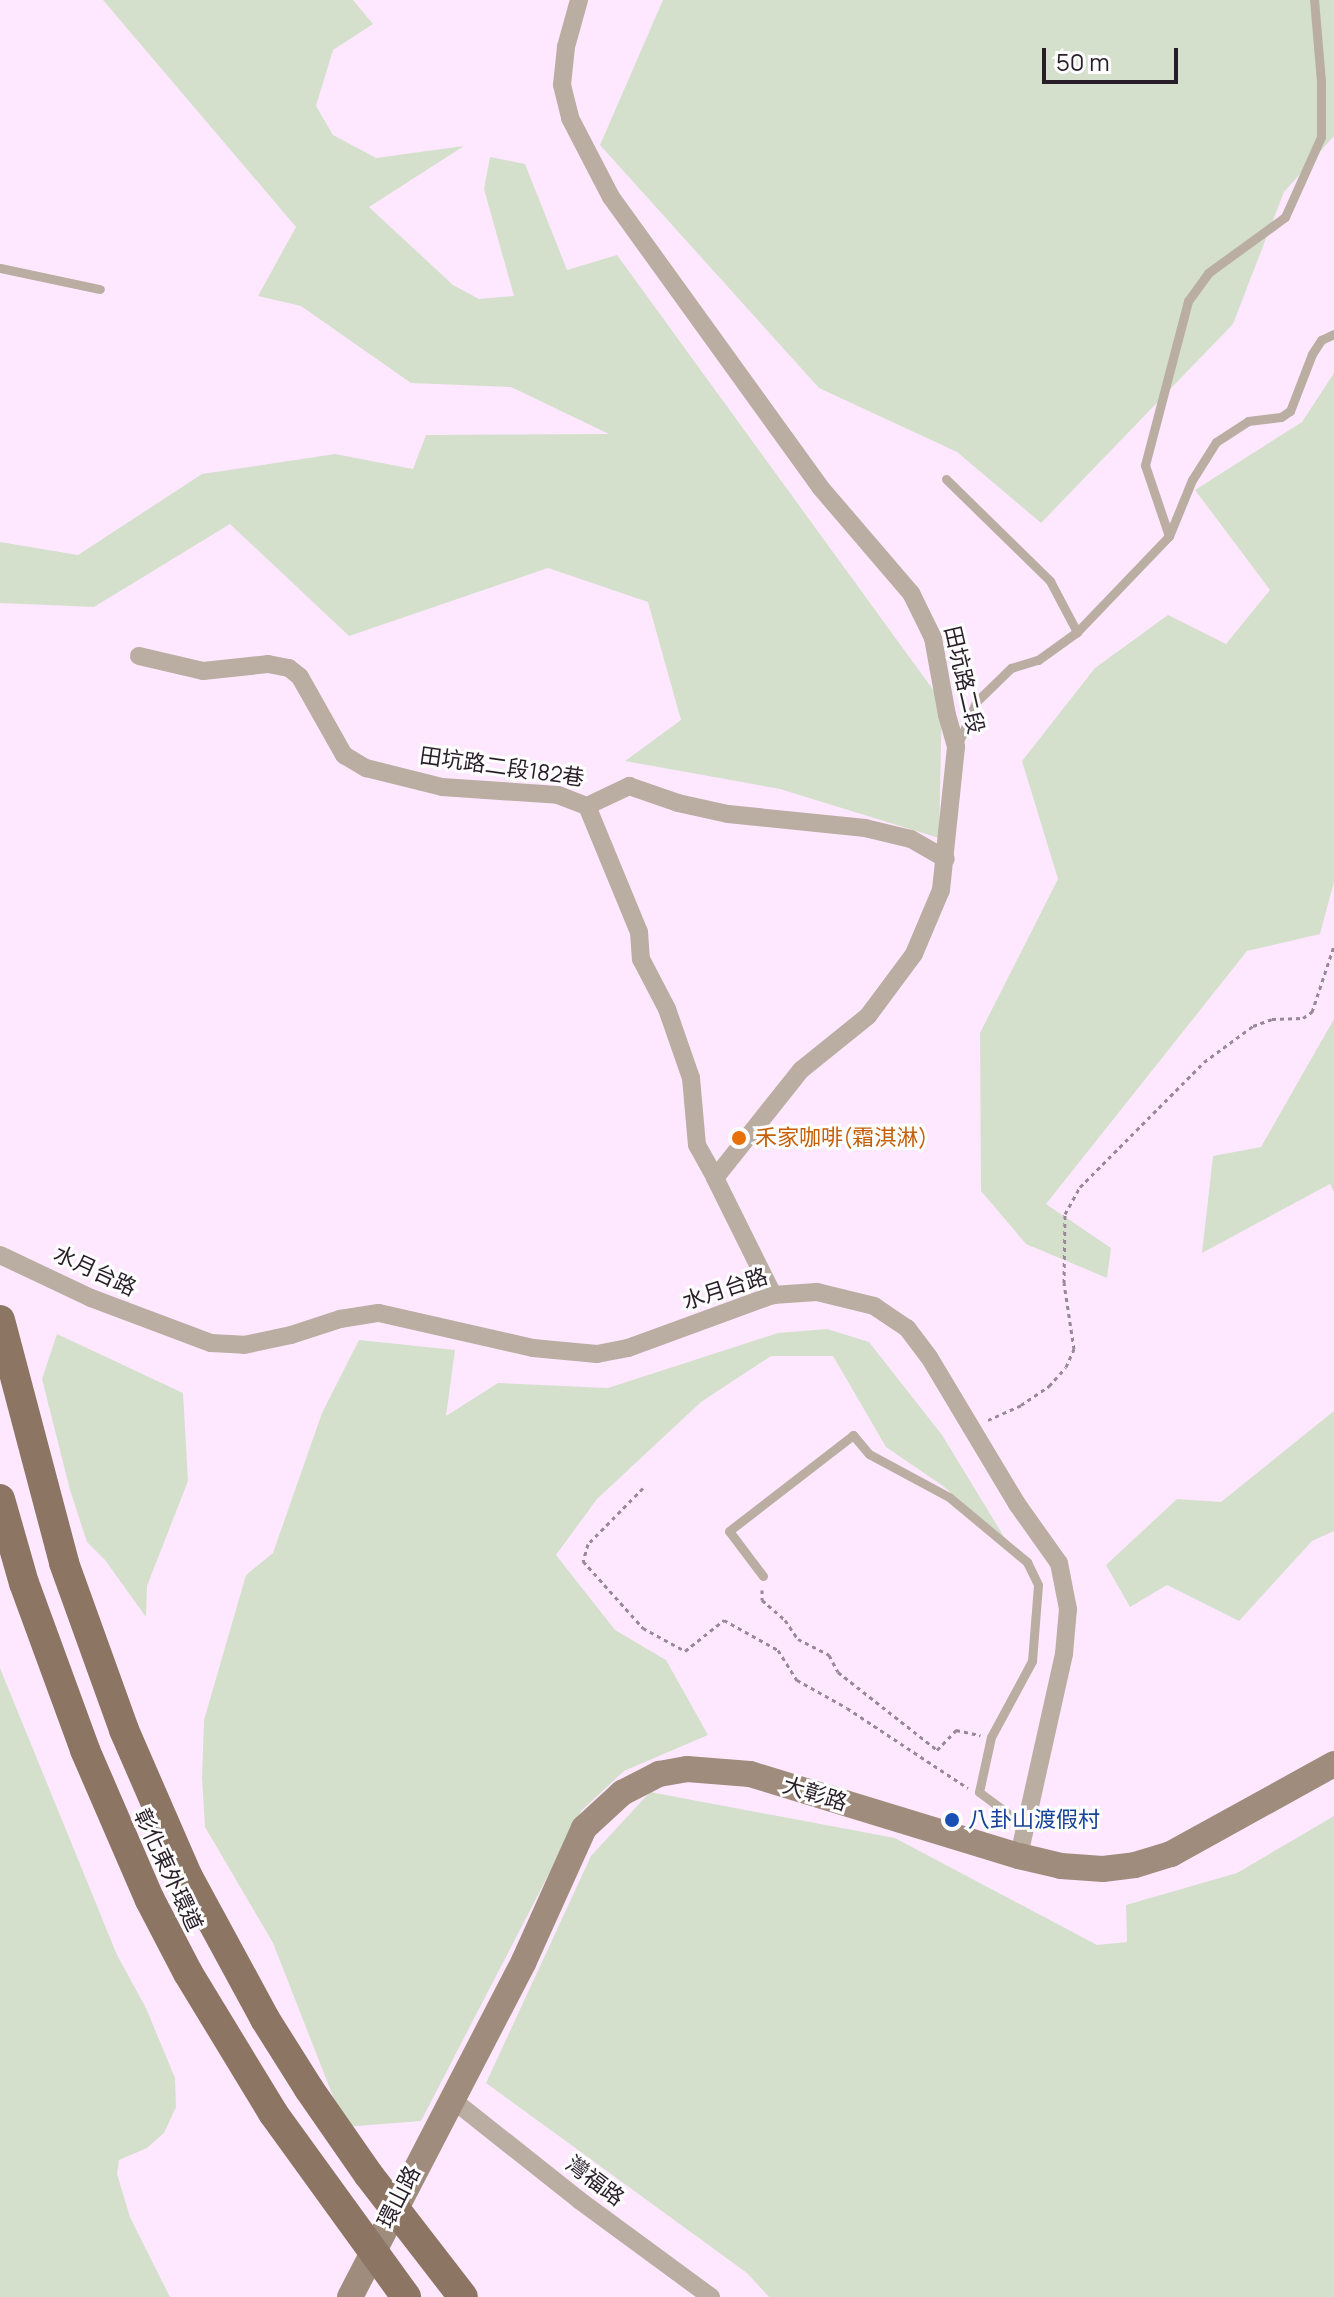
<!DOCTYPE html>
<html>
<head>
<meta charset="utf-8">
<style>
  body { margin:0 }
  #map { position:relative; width:1334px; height:2297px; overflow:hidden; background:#fee8ff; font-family:Manrope,"Noto Sans TC",sans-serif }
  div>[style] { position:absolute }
  .green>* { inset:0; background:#d4e0cc }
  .path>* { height:3px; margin-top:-1.5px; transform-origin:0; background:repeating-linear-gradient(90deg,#988898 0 4px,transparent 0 8px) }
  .service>* { height:9px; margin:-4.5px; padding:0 4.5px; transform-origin:4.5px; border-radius:4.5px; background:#baada2 }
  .minor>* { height:18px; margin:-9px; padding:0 9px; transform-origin:9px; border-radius:9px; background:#baada2 }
  .secondary>* { height:26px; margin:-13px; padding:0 13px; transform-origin:13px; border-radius:13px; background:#a08c7d }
  .primary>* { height:30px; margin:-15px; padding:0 15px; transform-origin:15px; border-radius:15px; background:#8c7562 }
  .dots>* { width:22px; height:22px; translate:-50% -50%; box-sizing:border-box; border:4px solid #fdfdfd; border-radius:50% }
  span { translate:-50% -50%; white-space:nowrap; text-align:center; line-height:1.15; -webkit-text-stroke:6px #fdfdfd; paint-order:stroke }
  .street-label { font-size:22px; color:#281e28 }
  .food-label { font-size:22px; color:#c56008 }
  .left { translate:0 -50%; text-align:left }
  .transit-label { font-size:22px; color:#164399 }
  .scale { position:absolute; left:1042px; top:48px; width:136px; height:36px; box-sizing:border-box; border:4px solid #281e28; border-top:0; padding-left:10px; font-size:24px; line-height:28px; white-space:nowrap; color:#281e28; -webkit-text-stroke:6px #fdfdfd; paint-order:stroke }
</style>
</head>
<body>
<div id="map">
  <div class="green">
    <div style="clip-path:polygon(103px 0,353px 0,373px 24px,333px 50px,316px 106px,333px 135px,376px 158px,464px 146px,369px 207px,453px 285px,479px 299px,514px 296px,484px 189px,490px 157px,525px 164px,567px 270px,617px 255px,942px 702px,939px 838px,780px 789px,625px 761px,681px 720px,648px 602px,548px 568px,349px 636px,230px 524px,94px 607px,0 603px,0 542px,78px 555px,202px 474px,335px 454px,413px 469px,426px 435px,609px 434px,511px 387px,411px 383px,301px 306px,258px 296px,296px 227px)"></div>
    <div style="clip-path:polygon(663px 0,1334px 0,1334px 136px,1284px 192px,1233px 324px,1041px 523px,957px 452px,819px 388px,600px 145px)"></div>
    <div style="clip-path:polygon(1334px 373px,1334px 882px,1320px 934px,1247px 951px,1046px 1204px,1111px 1248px,1107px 1278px,1026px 1244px,981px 1191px,980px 1033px,1058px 879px,1022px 761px,1095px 668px,1168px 615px,1226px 644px,1270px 590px,1195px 490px,1302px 422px)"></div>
    <div style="clip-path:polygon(1334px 1019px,1334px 1192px,1330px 1184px,1202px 1253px,1213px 1156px,1261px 1147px)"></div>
    <div style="clip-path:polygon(827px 1329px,869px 1342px,942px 1435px,1006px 1540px,943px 1486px,886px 1447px,833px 1356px,771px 1356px,701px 1402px,597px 1499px,556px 1555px,615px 1630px,666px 1660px,708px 1735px,624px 1771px,582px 1810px,421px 2121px,345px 2127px,273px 1943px,205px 1827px,202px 1778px,204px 1720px,246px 1575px,273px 1553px,322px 1413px,359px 1340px,455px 1350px,446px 1416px,498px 1383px,608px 1388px,778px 1333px)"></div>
    <div style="clip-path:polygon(57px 1334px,183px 1393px,188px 1481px,147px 1586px,146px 1617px,105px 1560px,87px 1542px,70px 1490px,42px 1379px)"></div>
    <div style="clip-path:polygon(1334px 1411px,1334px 1531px,1312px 1541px,1239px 1621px,1167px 1585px,1130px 1607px,1106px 1565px,1177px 1499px,1221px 1502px)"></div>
    <div style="clip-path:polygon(0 1668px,117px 1955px,146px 2008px,175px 2078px,176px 2107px,164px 2133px,147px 2148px,119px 2160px,117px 2174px,130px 2217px,170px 2297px,0 2297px)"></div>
    <div style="clip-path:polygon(650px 1792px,895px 1838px,1097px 1945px,1127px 1942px,1126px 1905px,1237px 1873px,1334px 1816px,1334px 2297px,769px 2297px,747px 2273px,486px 2083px,591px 1856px)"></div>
  </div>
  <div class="path">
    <div style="left:988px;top:1420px;width:36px;rotate:-24deg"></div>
    <div style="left:1021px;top:1405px;width:34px;rotate:-34deg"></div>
    <div style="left:1049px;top:1386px;width:25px;rotate:-48deg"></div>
    <div style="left:1066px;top:1367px;width:20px;rotate:-66deg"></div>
    <div style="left:1074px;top:1349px;width:67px;rotate:-98.6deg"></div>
    <div style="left:1064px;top:1283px;width:69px;rotate:-89.2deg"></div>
    <div style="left:1065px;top:1214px;width:31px;rotate:-61deg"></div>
    <div style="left:1080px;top:1187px;width:176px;rotate:-45.2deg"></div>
    <div style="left:1204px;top:1062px;width:61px;rotate:-36.3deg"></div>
    <div style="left:1253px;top:1026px;width:20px;rotate:-20deg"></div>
    <div style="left:1272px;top:1019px;width:31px;rotate:-2deg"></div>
    <div style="left:1303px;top:1018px;width:11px;rotate:-34deg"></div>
    <div style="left:1312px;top:1012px;width:70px;rotate:-71.6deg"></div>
    <div style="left:643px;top:1488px;width:78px;rotate:134.5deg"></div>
    <div style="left:588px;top:1544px;width:18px;rotate:106deg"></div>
    <div style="left:583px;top:1561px;width:90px;rotate:48.2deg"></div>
    <div style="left:643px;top:1628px;width:48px;rotate:28.7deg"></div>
    <div style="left:685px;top:1651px;width:50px;rotate:-38.5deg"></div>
    <div style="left:724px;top:1620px;width:62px;rotate:29.1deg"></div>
    <div style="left:778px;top:1650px;width:36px;rotate:58deg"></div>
    <div style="left:797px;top:1680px;width:57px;rotate:29.2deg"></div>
    <div style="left:847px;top:1708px;width:145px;rotate:33.5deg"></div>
    <div style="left:762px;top:1590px;width:10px;rotate:90deg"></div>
    <div style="left:762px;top:1600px;width:30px;rotate:41deg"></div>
    <div style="left:785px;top:1620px;width:23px;rotate:56deg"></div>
    <div style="left:798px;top:1639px;width:35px;rotate:27deg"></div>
    <div style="left:829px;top:1655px;width:19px;rotate:62deg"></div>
    <div style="left:838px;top:1672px;width:126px;rotate:38.2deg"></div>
    <div style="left:937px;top:1750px;width:28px;rotate:-46deg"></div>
    <div style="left:956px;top:1730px;width:25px;rotate:12deg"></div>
  </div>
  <div class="service">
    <div style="left:0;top:268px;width:102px;rotate:11.9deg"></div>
    <div style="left:946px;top:479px;width:146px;rotate:44.4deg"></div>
    <div style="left:1050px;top:581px;width:58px;rotate:62.1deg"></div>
    <div style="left:1169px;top:536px;width:75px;rotate:-108.7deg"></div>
    <div style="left:1145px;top:465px;width:170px;rotate:-75.3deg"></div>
    <div style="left:1188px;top:301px;width:34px;rotate:-54deg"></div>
    <div style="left:1208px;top:273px;width:95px;rotate:-36deg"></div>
    <div style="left:1285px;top:217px;width:88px;rotate:-65.8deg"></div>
    <div style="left:1321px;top:137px;width:56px;rotate:-90deg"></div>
    <div style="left:1321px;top:81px;width:81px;rotate:-94.9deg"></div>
    <div style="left:958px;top:744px;width:46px;rotate:-66.8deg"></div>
    <div style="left:976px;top:702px;width:49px;rotate:-44.2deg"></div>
    <div style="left:1011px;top:668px;width:28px;rotate:-17deg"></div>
    <div style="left:1038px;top:660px;width:48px;rotate:-35.7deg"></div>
    <div style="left:1077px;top:632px;width:133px;rotate:-46.2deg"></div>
    <div style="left:1169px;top:536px;width:61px;rotate:-67.7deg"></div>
    <div style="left:1192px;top:480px;width:45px;rotate:-57.7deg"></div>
    <div style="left:1216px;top:442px;width:38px;rotate:-33deg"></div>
    <div style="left:1248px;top:421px;width:33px;rotate:-7deg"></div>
    <div style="left:1281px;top:417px;width:11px;rotate:-34deg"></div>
    <div style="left:1290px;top:411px;width:61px;rotate:-68.9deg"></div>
    <div style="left:1312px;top:354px;width:17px;rotate:-57deg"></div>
    <div style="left:1321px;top:340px;width:14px;rotate:-25deg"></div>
    <div style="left:763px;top:1576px;width:56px;rotate:-127.1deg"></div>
    <div style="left:729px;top:1531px;width:157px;rotate:-37.7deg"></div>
    <div style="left:853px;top:1435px;width:25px;rotate:50deg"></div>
    <div style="left:869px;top:1454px;width:91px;rotate:28.3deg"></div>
    <div style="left:949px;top:1497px;width:102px;rotate:39.8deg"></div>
    <div style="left:1027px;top:1562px;width:25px;rotate:64deg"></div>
    <div style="left:1038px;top:1585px;width:76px;rotate:94.5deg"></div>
    <div style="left:1032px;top:1661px;width:86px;rotate:118.3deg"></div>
    <div style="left:991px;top:1737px;width:56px;rotate:102.3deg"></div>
    <div style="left:979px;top:1792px;width:59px;rotate:36.7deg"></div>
  </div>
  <div class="minor">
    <div style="left:579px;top:0;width:49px;rotate:105.5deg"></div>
    <div style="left:566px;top:47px;width:38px;rotate:96deg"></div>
    <div style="left:562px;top:85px;width:34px;rotate:76deg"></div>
    <div style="left:570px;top:118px;width:89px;rotate:62.6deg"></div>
    <div style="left:611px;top:197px;width:357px;rotate:54.2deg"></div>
    <div style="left:820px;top:487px;width:140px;rotate:49.4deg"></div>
    <div style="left:911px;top:593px;width:50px;rotate:63.9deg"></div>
    <div style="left:933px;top:638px;width:78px;rotate:79.7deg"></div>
    <div style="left:947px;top:715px;width:33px;rotate:74deg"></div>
    <div style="left:956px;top:747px;width:144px;rotate:96deg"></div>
    <div style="left:941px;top:890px;width:69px;rotate:112.9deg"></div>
    <div style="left:914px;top:954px;width:77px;rotate:126.6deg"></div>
    <div style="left:868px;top:1016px;width:86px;rotate:141.1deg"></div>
    <div style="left:801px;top:1070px;width:138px;rotate:128.5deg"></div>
    <div style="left:715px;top:1178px;width:131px;rotate:63.6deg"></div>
    <div style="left:139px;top:656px;width:66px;rotate:13.2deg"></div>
    <div style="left:203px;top:671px;width:65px;rotate:-6.1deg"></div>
    <div style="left:268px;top:664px;width:21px;rotate:11deg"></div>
    <div style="left:289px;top:668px;width:14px;rotate:39deg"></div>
    <div style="left:300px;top:677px;width:90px;rotate:60.6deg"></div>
    <div style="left:344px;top:755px;width:26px;rotate:31deg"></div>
    <div style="left:366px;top:768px;width:78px;rotate:14deg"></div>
    <div style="left:442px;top:787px;width:116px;rotate:3.9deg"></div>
    <div style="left:558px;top:795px;width:31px;rotate:21deg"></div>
    <div style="left:587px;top:806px;width:47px;rotate:-25.5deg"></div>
    <div style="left:629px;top:786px;width:52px;rotate:19.1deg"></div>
    <div style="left:678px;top:803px;width:51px;rotate:12.4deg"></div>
    <div style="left:728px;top:814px;width:138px;rotate:5.8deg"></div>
    <div style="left:865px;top:828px;width:47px;rotate:13.4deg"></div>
    <div style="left:911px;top:839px;width:40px;rotate:29.7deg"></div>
    <div style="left:587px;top:806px;width:136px;rotate:67.6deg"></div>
    <div style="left:639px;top:932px;width:27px;rotate:86deg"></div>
    <div style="left:641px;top:959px;width:56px;rotate:62.5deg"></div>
    <div style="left:667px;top:1009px;width:73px;rotate:70.8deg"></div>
    <div style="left:691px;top:1078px;width:67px;rotate:84.9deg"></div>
    <div style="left:697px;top:1145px;width:38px;rotate:61deg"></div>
    <div style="left:0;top:1255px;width:101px;rotate:25.3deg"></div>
    <div style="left:91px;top:1298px;width:128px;rotate:20.6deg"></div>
    <div style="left:211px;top:1343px;width:33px;rotate:3deg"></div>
    <div style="left:244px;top:1345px;width:48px;rotate:-12deg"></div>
    <div style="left:291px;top:1335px;width:52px;rotate:-18.1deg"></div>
    <div style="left:340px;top:1319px;width:39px;rotate:-9deg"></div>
    <div style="left:379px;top:1313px;width:158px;rotate:12.8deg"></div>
    <div style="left:533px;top:1348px;width:64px;rotate:5.4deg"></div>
    <div style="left:597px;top:1354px;width:32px;rotate:-11deg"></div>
    <div style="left:628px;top:1348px;width:154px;rotate:-20.1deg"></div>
    <div style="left:773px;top:1295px;width:44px;rotate:-3.9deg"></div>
    <div style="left:817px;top:1292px;width:59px;rotate:13.8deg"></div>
    <div style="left:874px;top:1306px;width:40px;rotate:34deg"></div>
    <div style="left:907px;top:1328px;width:36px;rotate:53deg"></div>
    <div style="left:929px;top:1357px;width:171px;rotate:59.1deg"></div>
    <div style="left:1017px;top:1504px;width:72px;rotate:54.6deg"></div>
    <div style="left:1059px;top:1563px;width:47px;rotate:78.9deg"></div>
    <div style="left:1068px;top:1609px;width:45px;rotate:95.1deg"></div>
    <div style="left:1064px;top:1654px;width:207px;rotate:102.6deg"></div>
    <div style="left:453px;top:2100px;width:161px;rotate:38.4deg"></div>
    <div style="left:579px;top:2200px;width:164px;rotate:36.3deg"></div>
  </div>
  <div class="secondary">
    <div style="left:350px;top:2297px;width:378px;rotate:-62.6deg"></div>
    <div style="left:524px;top:1961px;width:146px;rotate:-65.7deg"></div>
    <div style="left:584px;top:1828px;width:52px;rotate:-42.6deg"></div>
    <div style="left:622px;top:1793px;width:42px;rotate:-27.2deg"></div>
    <div style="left:659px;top:1774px;width:28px;rotate:-10deg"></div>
    <div style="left:687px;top:1769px;width:63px;rotate:4.5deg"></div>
    <div style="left:750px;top:1774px;width:281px;rotate:17deg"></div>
    <div style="left:1019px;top:1856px;width:43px;rotate:13.4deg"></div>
    <div style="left:1061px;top:1866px;width:42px;rotate:4.1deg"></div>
    <div style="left:1103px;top:1869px;width:32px;rotate:-7deg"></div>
    <div style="left:1135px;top:1865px;width:38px;rotate:-17deg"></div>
    <div style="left:1171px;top:1854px;width:186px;rotate:-28.9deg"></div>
  </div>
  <div class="primary">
    <div style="left:0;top:1320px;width:251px;rotate:75.2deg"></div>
    <div style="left:64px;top:1563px;width:177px;rotate:70.2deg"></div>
    <div style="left:124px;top:1730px;width:160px;rotate:66.5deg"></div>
    <div style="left:188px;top:1877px;width:162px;rotate:61.5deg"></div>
    <div style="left:265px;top:2019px;width:83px;rotate:57.8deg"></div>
    <div style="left:309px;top:2089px;width:103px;rotate:55.2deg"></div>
    <div style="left:368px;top:2174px;width:155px;rotate:52.3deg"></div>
    <div style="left:0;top:1499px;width:87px;rotate:74.1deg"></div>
    <div style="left:24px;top:1583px;width:178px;rotate:69.9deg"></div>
    <div style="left:85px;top:1750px;width:163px;rotate:66.6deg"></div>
    <div style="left:150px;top:1900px;width:82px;rotate:62.5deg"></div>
    <div style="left:188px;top:1973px;width:164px;rotate:58.7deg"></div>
    <div style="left:273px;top:2113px;width:227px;rotate:54.1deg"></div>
  </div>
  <div class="dots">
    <div style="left:739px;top:1138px;background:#e8710a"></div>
    <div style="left:952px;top:1820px;background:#1a4fb4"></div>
  </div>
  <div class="street-label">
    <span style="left:964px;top:680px;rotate:77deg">田坑路二段</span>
    <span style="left:502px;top:767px;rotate:8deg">田坑路二段182巷</span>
    <span style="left:95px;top:1271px;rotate:25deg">水月台路</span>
    <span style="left:725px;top:1289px;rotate:-18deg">水月台路</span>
    <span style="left:815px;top:1794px;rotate:17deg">大彰路</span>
    <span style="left:168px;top:1870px;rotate:65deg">彰化東外環道</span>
    <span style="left:595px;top:2181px;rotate:37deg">灣福路</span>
    <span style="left:399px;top:2197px;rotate:-63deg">環山路</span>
  </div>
  <div class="food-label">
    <span class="left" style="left:755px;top:1138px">禾家咖啡(霜淇淋)</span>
  </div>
  <div class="transit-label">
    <span class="left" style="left:968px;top:1820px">八卦山渡假村</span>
  </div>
  <div class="scale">50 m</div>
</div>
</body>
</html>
